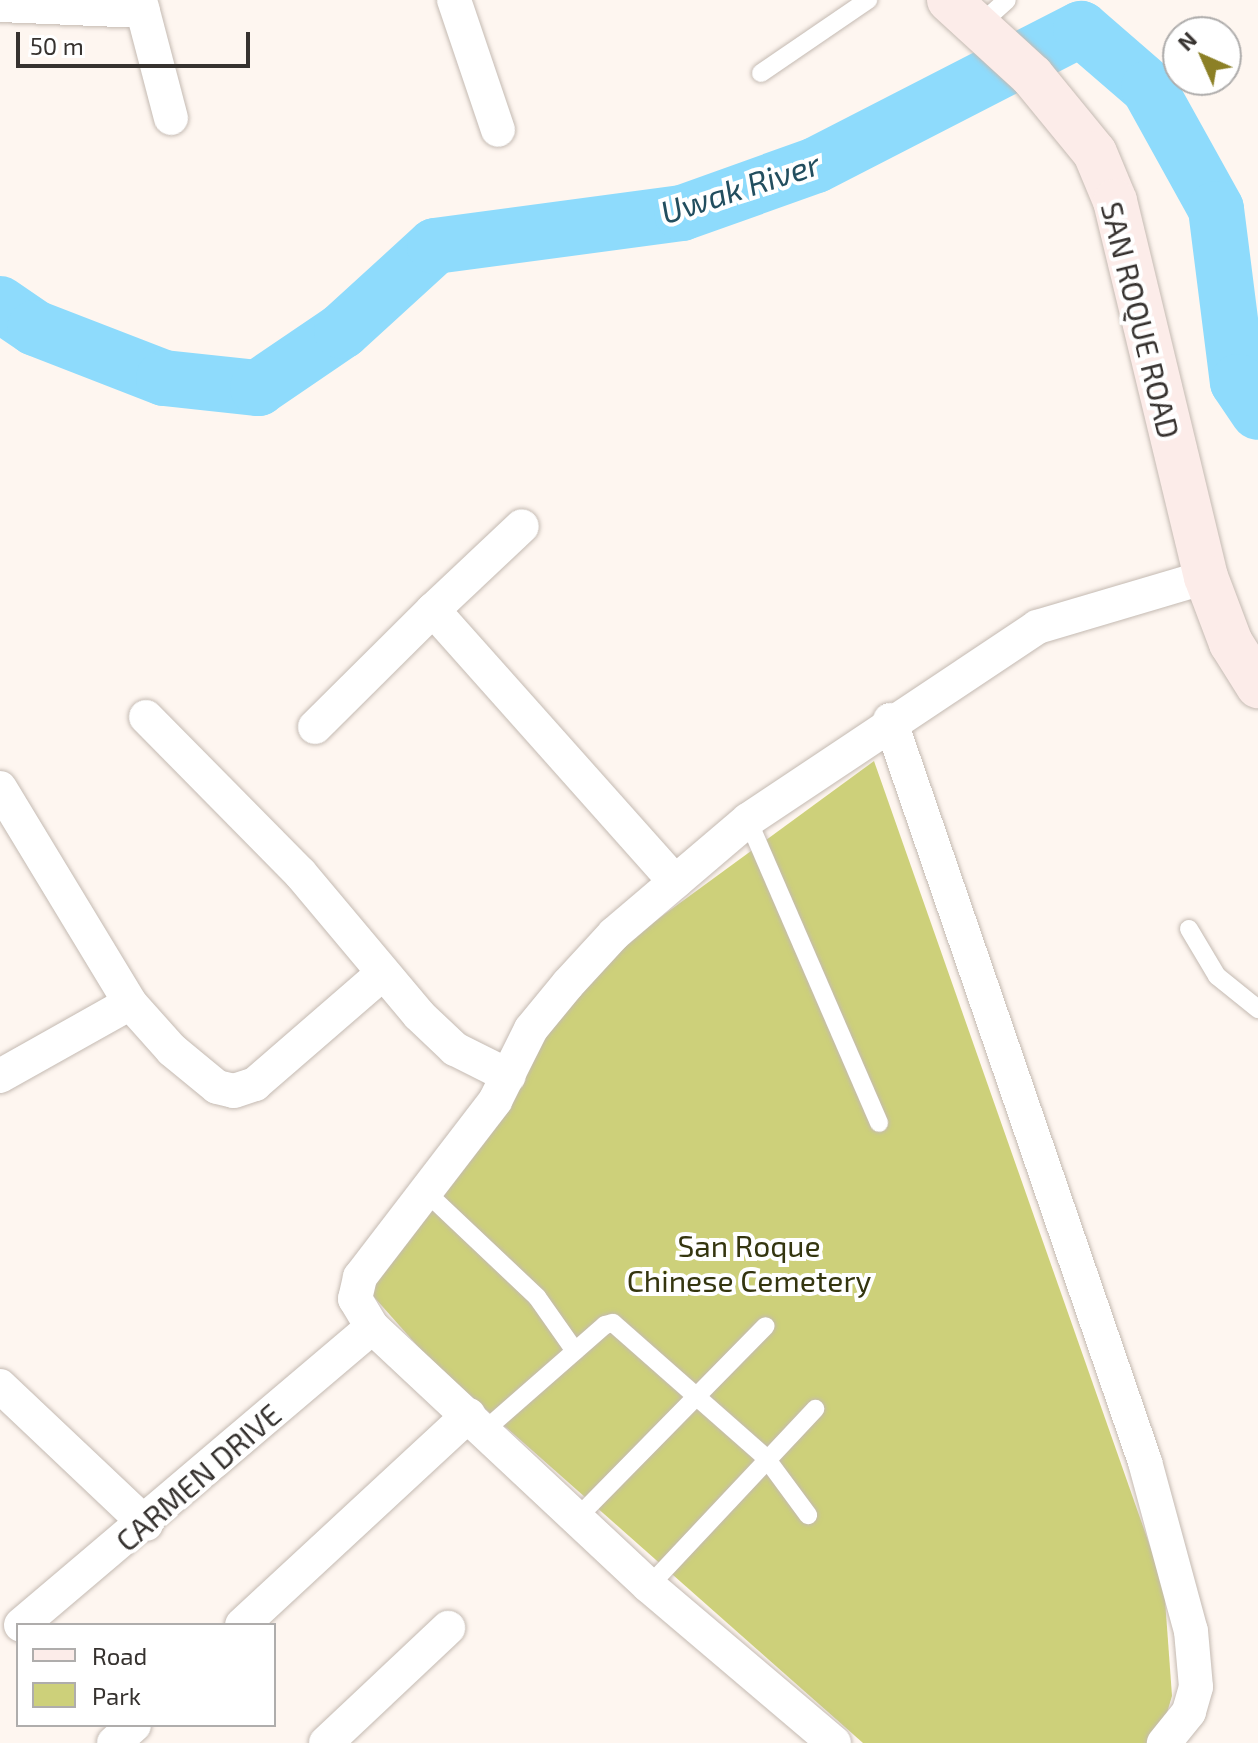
<!DOCTYPE html>
<html>
<head>
<meta charset="utf-8">
<style>
  body { margin:0 }
  #map { position:relative; width:1258px; height:1743px; overflow:hidden; background:#fef6f0; font-family:"Exo 2",sans-serif }
  div>[style] { position:absolute }
  .green>* { inset:0; background:#cdd07a }
  .river>* { height:56px; margin:-28px; padding:0 28px; transform-origin:28px; border-radius:28px; background:#8edbfc }
  .roads { filter:drop-shadow(0 0 2px #c4bab2) drop-shadow(0 0 2px #c4bab2) }
  .lane>* { height:18px; margin:-9px; padding:0 9px; transform-origin:9px; border-radius:9px; background:#fff }
  .street>* { height:34px; margin:-17px; padding:0 17px; transform-origin:17px; border-radius:17px; background:#fff }
  .secondary>* { height:44px; margin:-22px; padding:0 22px; transform-origin:22px; border-radius:22px; background:#fcece9 }
  span { translate:-50% -50%; white-space:nowrap; text-align:center; line-height:1.15; -webkit-text-stroke:8px #fff; paint-order:stroke }
  .street-label { font-size:30px; color:#36322f }
  .park-label { font-size:30px; color:#34350f }
  .water-label { font-size:32px; color:#224e5f; font-style:italic }
  .legend { position:absolute; left:16px; top:1623px; width:260px; height:104px; box-sizing:border-box; background:#fff; border:2px solid #afadac; margin:0; padding:10px 14px; list-style:none; font-size:24px; color:#36322f }
  .legend li { display:flex; align-items:center; gap:16px; height:40px }
  .legend b { width:40px; border:2px solid #afadac }
  .north { position:absolute; left:1162px; top:16px; width:80px; height:80px; box-sizing:border-box; background:#fff; border:2px solid #afadac; border-radius:50%; rotate:315deg; font-size:22px; font-weight:700; line-height:32px; text-align:center; color:#36322f }
  .north::after { content:''; display:block; margin:auto; width:28px; height:36px; background:#8c8026; clip-path:polygon(50% 0,100% 100%,50% 72%,0 100%) }
  .scale { position:absolute; left:16px; top:32px; width:234px; height:36px; box-sizing:border-box; border:4px solid #36322f; border-top:0; padding-left:10px; font-size:24px; line-height:28px; white-space:nowrap; color:#36322f; -webkit-text-stroke:6px #fff; paint-order:stroke }
</style>
</head>
<body>
<div id="map">
  <div class="green">
    <div style="clip-path:polygon(874px 761px,1164px 1586px,1172px 1696px,1158px 1743px,863px 1743px,430px 1360px,366px 1288px,531px 1053px,617px 949px)"></div>
  </div>
  <div class="river">
    <div style="left:0;top:304px;width:42px;rotate:34.4deg"></div>
    <div style="left:35px;top:328px;width:138px;rotate:21.2deg"></div>
    <div style="left:164px;top:378px;width:95px;rotate:6.1deg"></div>
    <div style="left:258px;top:388px;width:102px;rotate:-34.2deg"></div>
    <div style="left:342px;top:331px;width:126px;rotate:-42.4deg"></div>
    <div style="left:435px;top:246px;width:249px;rotate:-7.6deg"></div>
    <div style="left:682px;top:213px;width:142px;rotate:-19.7deg"></div>
    <div style="left:816px;top:165px;width:298px;rotate:-27.2deg"></div>
    <div style="left:1081px;top:29px;width:90px;rotate:40.9deg"></div>
    <div style="left:1149px;top:88px;width:138px;rotate:61deg"></div>
    <div style="left:1216px;top:209px;width:174px;rotate:82.8deg"></div>
    <div style="left:1238px;top:382px;width:36px;rotate:56deg"></div>
  </div>
  <div class="roads">
    <div class="lane">
      <div style="left:977px;top:27px;width:40px;rotate:-42deg"></div>
      <div style="left:761px;top:73px;width:130px;rotate:-34.3deg"></div>
      <div style="left:748px;top:820px;width:330px;rotate:66.6deg"></div>
      <div style="left:1189px;top:929px;width:55px;rotate:59.2deg"></div>
      <div style="left:1217px;top:976px;width:53px;rotate:38.8deg"></div>
      <div style="left:426px;top:1192px;width:153px;rotate:43.4deg"></div>
      <div style="left:537px;top:1297px;width:66px;rotate:54.9deg"></div>
      <div style="left:485px;top:1430px;width:159px;rotate:-41.2deg"></div>
      <div style="left:605px;top:1325px;width:8px;rotate:-14deg"></div>
      <div style="left:613px;top:1323px;width:204px;rotate:41.4deg"></div>
      <div style="left:766px;top:1458px;width:71px;rotate:53.6deg"></div>
      <div style="left:577px;top:1518px;width:269px;rotate:-45.5deg"></div>
      <div style="left:649px;top:1586px;width:243px;rotate:-46.8deg"></div>
    </div>
    <div class="street">
      <div style="left:140px;top:0;width:122px;rotate:75.3deg"></div>
      <div style="left:454px;top:0;width:137px;rotate:71.3deg"></div>
      <div style="left:0;top:5px;width:143px;rotate:2.4deg"></div>
      <div style="left:433px;top:610px;width:122px;rotate:-43.3deg"></div>
      <div style="left:146px;top:717px;width:219px;rotate:45.4deg"></div>
      <div style="left:300px;top:873px;width:185px;rotate:50deg"></div>
      <div style="left:419px;top:1015px;width:50px;rotate:43.4deg"></div>
      <div style="left:455px;top:1049px;width:60px;rotate:26.6deg"></div>
      <div style="left:890px;top:720px;width:785px;rotate:71.03deg"></div>
      <div style="left:1145px;top:1462px;width:175px;rotate:74.8deg"></div>
      <div style="left:1191px;top:1631px;width:56px;rotate:84.9deg"></div>
      <div style="left:1196px;top:1687px;width:26px;rotate:106deg"></div>
      <div style="left:1189px;top:1712px;width:40px;rotate:129deg"></div>
      <div style="left:315px;top:727px;width:166px;rotate:-44.8deg"></div>
      <div style="left:433px;top:610px;width:364px;rotate:48.3deg"></div>
      <div style="left:0;top:788px;width:251px;rotate:58.8deg"></div>
      <div style="left:0;top:1076px;width:149px;rotate:-29.3deg"></div>
      <div style="left:130px;top:1003px;width:63px;rotate:48.2deg"></div>
      <div style="left:172px;top:1050px;width:58px;rotate:39.4deg"></div>
      <div style="left:217px;top:1087px;width:17px;rotate:13deg"></div>
      <div style="left:234px;top:1091px;width:22px;rotate:-18deg"></div>
      <div style="left:255px;top:1084px;width:169px;rotate:-40.9deg"></div>
      <div style="left:0;top:1386px;width:201px;rotate:43.4deg"></div>
      <div style="left:21px;top:1625px;width:460px;rotate:-40.3deg"></div>
      <div style="left:242px;top:1625px;width:309px;rotate:-42.8deg"></div>
      <div style="left:114px;top:1743px;width:27px;rotate:-42deg"></div>
      <div style="left:326px;top:1743px;width:168px;rotate:-43.3deg"></div>
      <div style="left:834px;top:1743px;width:243px;rotate:-139.7deg"></div>
      <div style="left:649px;top:1586px;width:379px;rotate:-136.9deg"></div>
      <div style="left:372px;top:1327px;width:33px;rotate:-121deg"></div>
      <div style="left:355px;top:1299px;width:23px;rotate:-77deg"></div>
      <div style="left:360px;top:1277px;width:222px;rotate:-52.5deg"></div>
      <div style="left:495px;top:1101px;width:80px;rotate:-63.4deg"></div>
      <div style="left:531px;top:1029px;width:58px;rotate:-50.6deg"></div>
      <div style="left:568px;top:984px;width:68px;rotate:-47.4deg"></div>
      <div style="left:614px;top:934px;width:176px;rotate:-40.4deg"></div>
      <div style="left:748px;top:820px;width:348px;rotate:-33.7deg"></div>
      <div style="left:1037px;top:627px;width:176px;rotate:-16.5deg"></div>
    </div>
    <div class="secondary">
      <div style="left:949px;top:0;width:113px;rotate:42.5deg"></div>
      <div style="left:1032px;top:76px;width:99px;rotate:50.7deg"></div>
      <div style="left:1095px;top:153px;width:52px;rotate:67.4deg"></div>
      <div style="left:1115px;top:201px;width:387px;rotate:76.4deg"></div>
      <div style="left:1206px;top:577px;width:71px;rotate:69.3deg"></div>
      <div style="left:1231px;top:643px;width:51px;rotate:57.9deg"></div>
    </div>
  </div>
  <div class="street-label">
    <span style="left:1141px;top:320px;rotate:76deg">SAN ROQUE ROAD</span>
    <span style="left:198px;top:1477px;rotate:-41deg">CARMEN DRIVE</span>
  </div>
  <div class="park-label">
    <span style="left:749px;top:1262px">San Roque<br>Chinese Cemetery</span>
  </div>
  <div class="water-label">
    <span style="left:740px;top:187px;rotate:-18deg">Uwak River</span>
  </div>
  <ul class="legend">
  <li><b style="height:10px;background:#fcece9"></b>Road</li>
  <li><b style="height:22px;background:#cdd07a"></b>Park</li>
  </ul>
  <div class="north">N</div>
  <div class="scale">50 m</div>
</div>
</body>
</html>
